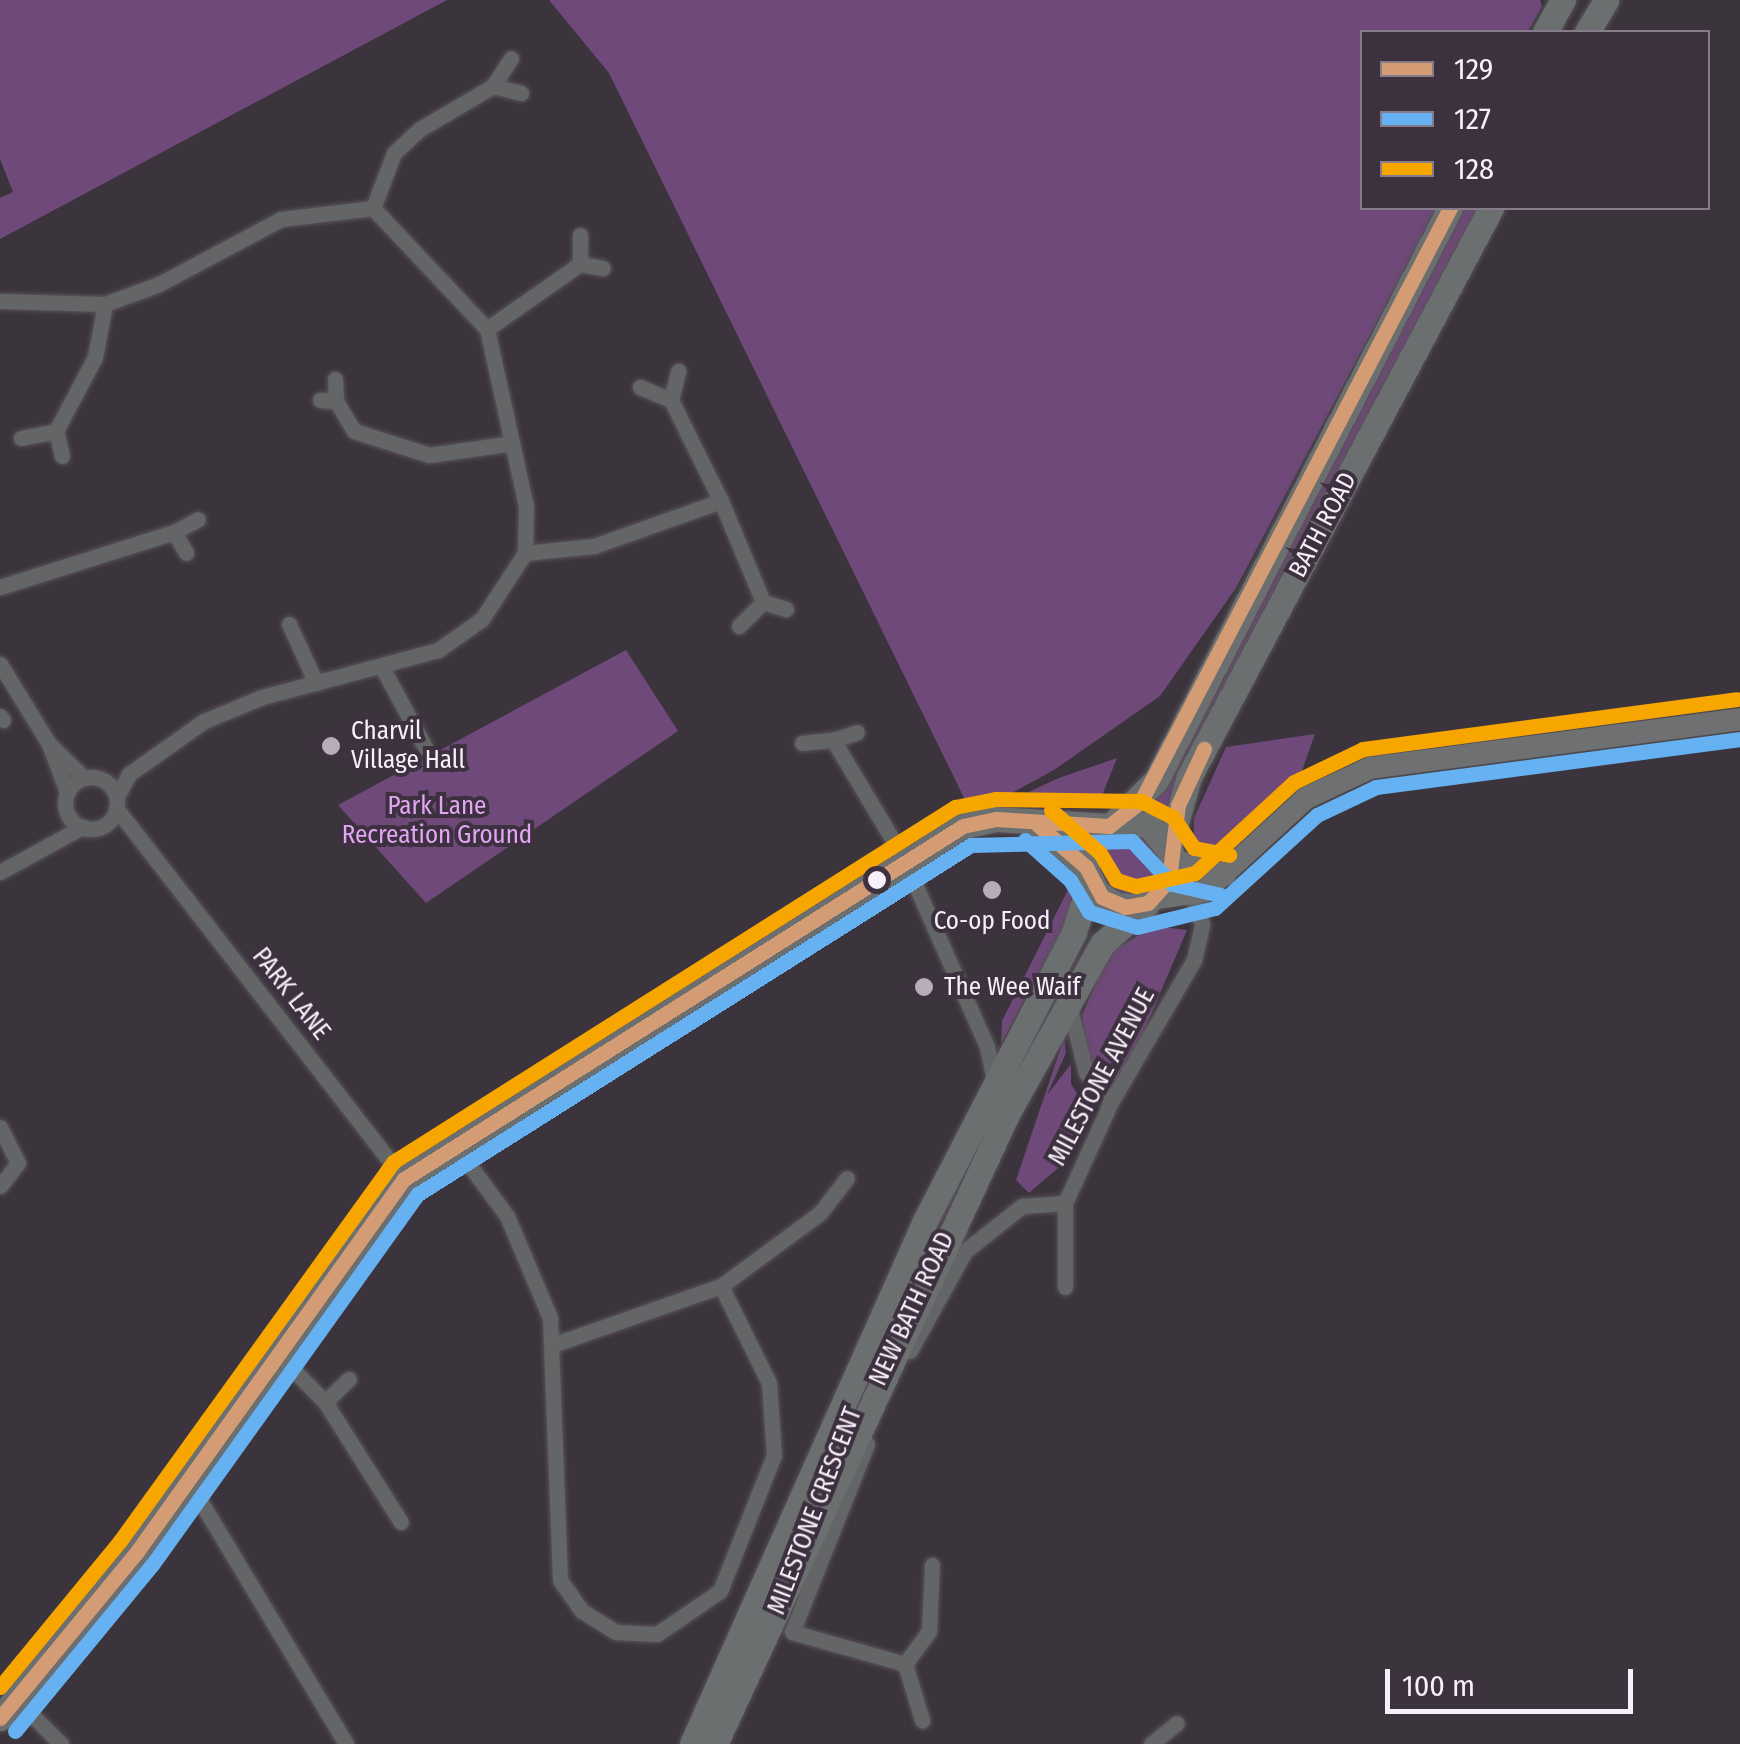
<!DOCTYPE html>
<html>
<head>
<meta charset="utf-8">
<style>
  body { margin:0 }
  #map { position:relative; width:1740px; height:1744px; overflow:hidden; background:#3b343c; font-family:"Fira Sans Condensed",sans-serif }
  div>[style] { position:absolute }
  .green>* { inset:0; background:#6f4979 }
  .round { border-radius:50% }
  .roads { filter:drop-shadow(0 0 2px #585359) drop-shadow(0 0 2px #585359) }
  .street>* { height:15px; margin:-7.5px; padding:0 7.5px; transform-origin:7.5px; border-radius:7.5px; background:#646566 }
  .street>.ring { margin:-7.5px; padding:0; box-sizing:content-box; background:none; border:15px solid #646566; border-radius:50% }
  .secondary>* { height:22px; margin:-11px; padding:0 11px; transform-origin:11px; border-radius:11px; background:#6e7071 }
  .primary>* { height:25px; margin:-12.5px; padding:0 12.5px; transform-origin:12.5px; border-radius:12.5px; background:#6c6f70 }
  .bus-1>* { height:15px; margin:-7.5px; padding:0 7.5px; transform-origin:7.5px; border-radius:7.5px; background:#d39c74 }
  .bus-2>* { height:15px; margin:-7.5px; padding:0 7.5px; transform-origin:7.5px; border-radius:7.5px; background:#66b1f2 }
  .bus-3>* { height:15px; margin:-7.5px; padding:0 7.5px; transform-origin:7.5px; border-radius:7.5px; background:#f7a600 }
  .dots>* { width:28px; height:28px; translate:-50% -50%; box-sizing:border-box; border:5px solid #3d3140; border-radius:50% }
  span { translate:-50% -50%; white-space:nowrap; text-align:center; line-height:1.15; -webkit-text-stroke:8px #3d3140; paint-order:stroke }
  .street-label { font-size:25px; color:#f7eff9 }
  .poi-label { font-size:25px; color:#f7eff9 }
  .left { translate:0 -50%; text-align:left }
  .park-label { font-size:25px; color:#e3a6f4 }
  .legend { position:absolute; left:1360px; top:30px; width:350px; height:180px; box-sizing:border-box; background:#3d3140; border:2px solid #877d8a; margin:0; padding:12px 18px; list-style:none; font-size:30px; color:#f7eff9 }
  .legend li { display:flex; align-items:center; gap:20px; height:50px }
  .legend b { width:50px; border:2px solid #877d8a }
  .scale { position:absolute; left:1385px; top:1669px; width:248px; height:45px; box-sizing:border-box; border:5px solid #f7eff9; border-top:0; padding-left:12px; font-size:30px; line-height:35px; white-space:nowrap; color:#f7eff9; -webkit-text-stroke:8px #3d3140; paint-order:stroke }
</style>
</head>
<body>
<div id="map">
  <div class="green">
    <div style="clip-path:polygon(0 0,447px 0,0 239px,0 198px,13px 192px,0 159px)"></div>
    <div style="clip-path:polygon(549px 0,1540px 0,1542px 6px,1528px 32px,1362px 32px,1362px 208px,1437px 208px,1236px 588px,1160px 696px,1054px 770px,990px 805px,985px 797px,969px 808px,609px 73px)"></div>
    <div style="clip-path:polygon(1461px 208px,1482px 208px,1163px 816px,1148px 811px)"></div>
    <div style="clip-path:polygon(626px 650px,678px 731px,426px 903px,338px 805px)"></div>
    <div style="clip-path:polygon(1315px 734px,1297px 785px,1222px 859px,1193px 860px,1194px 818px,1226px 747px)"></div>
    <div style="clip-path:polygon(1117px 758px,1097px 808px,1000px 806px,1056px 779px)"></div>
    <div class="round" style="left:1098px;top:834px;width:60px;height:60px"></div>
    <div style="clip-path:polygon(1072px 882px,1070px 914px,1001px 1044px,1002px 1021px)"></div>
    <div style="clip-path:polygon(1154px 926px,1187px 930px,1128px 1069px,1108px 1095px,1089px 1073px,1082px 1015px,1110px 952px)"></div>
    <div style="clip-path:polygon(1064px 1038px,1066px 1053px,1047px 1095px,1071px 1064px,1071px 1084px,1088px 1111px,1058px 1168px,1029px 1193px,1016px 1180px)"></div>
  </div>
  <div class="roads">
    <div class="street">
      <div style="left:493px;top:86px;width:33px;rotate:-57deg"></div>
      <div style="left:373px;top:208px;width:59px;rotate:-69.1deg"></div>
      <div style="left:394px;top:153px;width:35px;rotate:-43deg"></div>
      <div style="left:420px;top:129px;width:85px;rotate:-30.5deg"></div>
      <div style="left:493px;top:86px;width:29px;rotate:14deg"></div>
      <div style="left:580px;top:264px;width:29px;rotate:-90deg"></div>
      <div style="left:0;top:301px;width:105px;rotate:1.6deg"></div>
      <div style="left:105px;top:304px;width:58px;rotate:-20.3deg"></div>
      <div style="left:159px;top:284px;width:138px;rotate:-28deg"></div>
      <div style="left:281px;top:219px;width:93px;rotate:-6.8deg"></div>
      <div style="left:373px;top:208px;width:166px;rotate:46.7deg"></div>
      <div style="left:487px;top:329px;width:182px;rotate:77.6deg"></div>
      <div style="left:526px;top:507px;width:46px;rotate:91.2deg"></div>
      <div style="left:525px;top:553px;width:79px;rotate:123.1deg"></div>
      <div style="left:482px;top:619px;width:54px;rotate:144.8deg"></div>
      <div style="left:438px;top:650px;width:182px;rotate:165deg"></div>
      <div style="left:262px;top:697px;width:63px;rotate:157.5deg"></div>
      <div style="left:204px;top:721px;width:92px;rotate:144.8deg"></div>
      <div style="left:129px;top:774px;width:27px;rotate:118deg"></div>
      <div style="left:487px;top:329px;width:113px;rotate:-35deg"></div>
      <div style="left:580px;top:264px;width:23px;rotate:10deg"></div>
      <div style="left:335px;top:379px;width:22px;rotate:87deg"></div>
      <div style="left:640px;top:387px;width:34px;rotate:23deg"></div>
      <div style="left:671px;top:400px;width:113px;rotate:63.7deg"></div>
      <div style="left:320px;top:400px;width:16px;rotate:4deg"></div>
      <div style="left:336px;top:401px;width:35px;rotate:59deg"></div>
      <div style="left:354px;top:431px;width:79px;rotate:17.7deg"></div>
      <div style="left:429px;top:455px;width:78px;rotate:-8.1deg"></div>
      <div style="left:671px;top:400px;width:30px;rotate:-76deg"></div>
      <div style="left:21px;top:438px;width:36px;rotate:-11deg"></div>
      <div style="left:62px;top:456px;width:26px;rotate:-103deg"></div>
      <div style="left:56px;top:431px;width:84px;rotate:-62.2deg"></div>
      <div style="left:95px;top:357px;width:54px;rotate:-79.3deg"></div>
      <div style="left:174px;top:532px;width:27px;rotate:-28deg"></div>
      <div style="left:525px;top:553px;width:69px;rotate:-5.8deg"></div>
      <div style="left:594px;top:546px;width:135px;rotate:-19.5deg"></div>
      <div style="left:721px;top:501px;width:109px;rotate:67.4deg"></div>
      <div style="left:763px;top:602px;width:24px;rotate:17deg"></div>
      <div style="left:0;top:587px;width:182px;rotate:-17.5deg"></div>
      <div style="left:174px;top:532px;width:24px;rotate:60deg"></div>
      <div style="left:289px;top:624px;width:65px;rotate:65.4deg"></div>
      <div style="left:739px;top:626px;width:34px;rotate:-45deg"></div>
      <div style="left:0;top:664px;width:94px;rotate:58.5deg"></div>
      <div style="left:49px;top:744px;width:51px;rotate:69.4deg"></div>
      <div style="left:383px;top:669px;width:89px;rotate:61.7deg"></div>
      <div style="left:0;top:716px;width:5px;rotate:53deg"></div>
      <div style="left:833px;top:740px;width:25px;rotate:-18deg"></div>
      <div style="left:802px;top:743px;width:31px;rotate:-6deg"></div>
      <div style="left:833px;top:740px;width:136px;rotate:59.1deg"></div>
      <div style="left:903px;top:857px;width:208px;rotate:66.1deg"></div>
      <div style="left:987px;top:1047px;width:35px;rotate:78deg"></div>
      <div style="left:49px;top:744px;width:49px;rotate:44.2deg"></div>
      <div class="ring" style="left:65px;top:777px;width:37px;height:37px"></div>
      <div style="left:116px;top:808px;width:470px;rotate:52.2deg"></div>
      <div style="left:0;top:872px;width:94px;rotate:-28.8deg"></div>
      <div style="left:1069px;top:1004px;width:71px;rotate:76.2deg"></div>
      <div style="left:1086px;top:1073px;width:38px;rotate:49deg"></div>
      <div style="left:0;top:1127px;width:40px;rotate:63.4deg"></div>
      <div style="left:18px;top:1163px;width:29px;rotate:128deg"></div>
      <div style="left:456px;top:1147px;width:86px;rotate:53.5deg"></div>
      <div style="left:507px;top:1216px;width:111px;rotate:67.1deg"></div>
      <div style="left:550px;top:1318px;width:262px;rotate:87.8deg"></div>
      <div style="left:560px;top:1580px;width:38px;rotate:55deg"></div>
      <div style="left:582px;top:1611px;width:40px;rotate:32deg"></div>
      <div style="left:616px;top:1632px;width:41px;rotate:2.8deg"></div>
      <div style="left:657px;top:1634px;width:76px;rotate:-34.3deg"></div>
      <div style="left:720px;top:1591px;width:146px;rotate:-68.3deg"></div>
      <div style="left:774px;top:1455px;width:72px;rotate:-94deg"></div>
      <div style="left:769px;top:1383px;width:108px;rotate:-116.3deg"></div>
      <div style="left:1065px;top:1287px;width:84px;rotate:-90deg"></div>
      <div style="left:1065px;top:1203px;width:111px;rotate:-65.5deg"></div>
      <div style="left:1111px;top:1102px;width:164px;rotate:-59.7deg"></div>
      <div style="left:1194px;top:960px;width:37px;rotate:-77deg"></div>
      <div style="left:1202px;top:924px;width:31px;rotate:-109deg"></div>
      <div style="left:555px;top:1344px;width:176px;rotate:-19.3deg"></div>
      <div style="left:721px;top:1286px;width:123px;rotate:-36.4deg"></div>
      <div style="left:820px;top:1213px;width:44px;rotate:-52.4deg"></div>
      <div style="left:275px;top:1351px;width:71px;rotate:45.6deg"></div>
      <div style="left:325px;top:1402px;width:142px;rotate:57.7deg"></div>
      <div style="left:910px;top:1351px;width:114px;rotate:-61.2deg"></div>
      <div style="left:965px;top:1251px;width:73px;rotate:-38.3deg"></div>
      <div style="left:1022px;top:1206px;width:43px;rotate:-4deg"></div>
      <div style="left:325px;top:1402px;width:33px;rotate:-44deg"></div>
      <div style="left:867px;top:1444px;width:202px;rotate:111.7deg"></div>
      <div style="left:792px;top:1632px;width:117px;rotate:15.8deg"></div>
      <div style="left:905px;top:1664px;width:59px;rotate:73.1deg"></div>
      <div style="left:187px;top:1479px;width:309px;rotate:59deg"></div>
      <div style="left:905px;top:1664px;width:41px;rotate:-54deg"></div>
      <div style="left:929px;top:1631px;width:66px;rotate:-87.4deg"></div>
      <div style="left:18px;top:1701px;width:61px;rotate:45deg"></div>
      <div style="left:1151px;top:1744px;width:33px;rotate:-39deg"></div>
    </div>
    <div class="secondary">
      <div style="left:1173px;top:860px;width:54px;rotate:16.1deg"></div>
      <div style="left:1156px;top:898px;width:49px;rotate:-8.1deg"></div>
      <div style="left:1205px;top:891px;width:137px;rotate:-42.6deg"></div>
      <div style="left:1306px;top:798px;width:71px;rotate:-25.1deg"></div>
      <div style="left:1370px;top:768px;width:373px;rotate:-7.5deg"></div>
    </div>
    <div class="primary">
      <div style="left:1545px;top:32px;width:37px;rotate:-61deg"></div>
      <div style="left:1587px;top:32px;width:37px;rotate:-59deg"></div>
      <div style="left:1115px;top:823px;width:34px;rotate:3deg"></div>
      <div style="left:1149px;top:825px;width:36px;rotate:52deg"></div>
      <div style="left:1171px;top:853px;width:33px;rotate:99deg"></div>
      <div style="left:1166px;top:886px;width:34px;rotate:143deg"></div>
      <div style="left:1139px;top:906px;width:23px;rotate:-178deg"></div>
      <div style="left:1116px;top:905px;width:23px;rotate:-146deg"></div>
      <div style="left:1097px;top:892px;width:22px;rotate:-117deg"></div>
      <div style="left:1087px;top:872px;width:24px;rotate:-85deg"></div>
      <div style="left:1089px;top:848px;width:95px;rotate:-45.4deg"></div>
      <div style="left:1156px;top:780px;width:643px;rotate:-62.8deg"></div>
      <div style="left:1038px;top:825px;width:64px;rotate:41.2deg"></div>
      <div style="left:1169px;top:847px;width:73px;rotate:-74.1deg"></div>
      <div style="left:1189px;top:777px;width:644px;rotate:-62.04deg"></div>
      <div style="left:0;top:1718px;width:214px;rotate:-50.5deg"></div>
      <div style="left:136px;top:1553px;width:460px;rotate:-54.4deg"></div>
      <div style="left:404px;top:1179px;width:661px;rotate:-32.27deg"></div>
      <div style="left:963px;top:826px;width:34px;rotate:-12deg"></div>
      <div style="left:996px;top:819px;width:113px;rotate:3.5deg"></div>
      <div style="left:692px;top:1744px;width:573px;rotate:-65.99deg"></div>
      <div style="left:925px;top:1221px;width:325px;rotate:-62.7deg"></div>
      <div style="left:1074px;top:932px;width:52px;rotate:-72.3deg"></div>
      <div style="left:715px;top:1744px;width:694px;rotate:-65.13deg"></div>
      <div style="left:1007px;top:1114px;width:195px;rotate:-60.8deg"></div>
      <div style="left:1102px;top:944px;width:60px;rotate:-41.6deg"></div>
    </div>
  </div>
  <div class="bus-1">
    <div style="left:1038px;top:825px;width:64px;rotate:41.2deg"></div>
    <div style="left:1086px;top:867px;width:34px;rotate:62deg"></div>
    <div style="left:1102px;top:897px;width:25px;rotate:23deg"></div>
    <div style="left:1125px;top:907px;width:23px;rotate:-10deg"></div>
    <div style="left:1148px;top:903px;width:31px;rotate:-48deg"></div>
    <div style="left:1169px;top:880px;width:76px;rotate:-83.2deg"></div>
    <div style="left:1178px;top:805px;width:62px;rotate:-65.1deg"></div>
    <div style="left:0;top:1718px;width:214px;rotate:-50.5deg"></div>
    <div style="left:136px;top:1553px;width:460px;rotate:-54.4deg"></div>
    <div style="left:404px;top:1179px;width:661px;rotate:-32.27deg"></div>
    <div style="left:963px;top:826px;width:34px;rotate:-12deg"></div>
    <div style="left:996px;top:819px;width:113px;rotate:3.5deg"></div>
    <div style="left:1109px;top:826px;width:41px;rotate:-38deg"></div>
    <div style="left:1141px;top:801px;width:669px;rotate:-62.48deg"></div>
  </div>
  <div class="bus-2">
    <div style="left:1025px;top:840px;width:60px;rotate:41.6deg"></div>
    <div style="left:1070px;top:880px;width:37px;rotate:59deg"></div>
    <div style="left:1089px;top:912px;width:50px;rotate:17.4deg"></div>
    <div style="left:1137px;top:927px;width:80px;rotate:-13.7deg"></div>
    <div style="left:1215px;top:908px;width:138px;rotate:-42.4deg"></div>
    <div style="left:1317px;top:815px;width:65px;rotate:-25.4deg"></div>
    <div style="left:1376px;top:787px;width:367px;rotate:-7.5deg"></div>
    <div style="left:15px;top:1731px;width:215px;rotate:-50.5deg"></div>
    <div style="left:152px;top:1565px;width:457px;rotate:-54.4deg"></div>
    <div style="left:418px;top:1194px;width:654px;rotate:-32.26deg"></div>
    <div style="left:971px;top:845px;width:161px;rotate:-1.4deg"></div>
    <div style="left:1132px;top:841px;width:59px;rotate:47.1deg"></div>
    <div style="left:1172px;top:884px;width:50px;rotate:12.7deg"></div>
  </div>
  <div class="bus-3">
    <div style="left:1051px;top:810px;width:65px;rotate:41.3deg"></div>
    <div style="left:1100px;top:853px;width:31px;rotate:59deg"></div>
    <div style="left:1116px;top:880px;width:21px;rotate:17deg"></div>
    <div style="left:1136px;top:886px;width:60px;rotate:-12.4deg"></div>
    <div style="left:1195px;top:873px;width:134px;rotate:-42.6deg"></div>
    <div style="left:1294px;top:782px;width:76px;rotate:-25.6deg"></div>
    <div style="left:1363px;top:749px;width:377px;rotate:-7.6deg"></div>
    <div style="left:0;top:1687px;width:189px;rotate:-50.6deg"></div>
    <div style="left:120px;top:1541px;width:467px;rotate:-54.2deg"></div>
    <div style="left:393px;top:1162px;width:665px;rotate:-32.28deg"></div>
    <div style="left:955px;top:807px;width:42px;rotate:-11deg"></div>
    <div style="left:996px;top:799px;width:145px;rotate:0.8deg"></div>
    <div style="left:1141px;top:801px;width:36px;rotate:27deg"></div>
    <div style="left:1173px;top:817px;width:37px;rotate:56deg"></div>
    <div style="left:1194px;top:848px;width:36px;rotate:11deg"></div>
  </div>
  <div class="dots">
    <div style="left:331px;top:746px;background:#b5aeb7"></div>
    <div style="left:877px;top:880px;background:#f7eff9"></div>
    <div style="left:992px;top:890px;background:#b5aeb7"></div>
    <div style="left:924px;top:987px;background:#b5aeb7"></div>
  </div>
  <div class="street-label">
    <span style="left:1323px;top:525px;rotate:-62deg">BATH ROAD</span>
    <span style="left:291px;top:994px;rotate:52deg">PARK LANE</span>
    <span style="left:1102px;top:1077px;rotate:-62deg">MILESTONE AVENUE</span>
    <span style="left:912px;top:1309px;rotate:-65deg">NEW BATH ROAD</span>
    <span style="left:815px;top:1511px;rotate:-69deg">MILESTONE CRESCENT</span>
  </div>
  <div class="poi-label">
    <span class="left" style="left:351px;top:746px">Charvil<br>Village Hall</span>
    <span style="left:992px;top:921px">Co-op Food</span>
    <span class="left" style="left:944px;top:987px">The Wee Waif</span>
  </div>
  <div class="park-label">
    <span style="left:437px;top:821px">Park Lane<br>Recreation Ground</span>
  </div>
  <ul class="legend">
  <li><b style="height:12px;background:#d39c74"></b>129</li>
  <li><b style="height:12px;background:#66b1f2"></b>127</li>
  <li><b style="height:12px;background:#f7a600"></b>128</li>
  </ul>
  <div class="scale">100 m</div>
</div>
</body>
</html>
